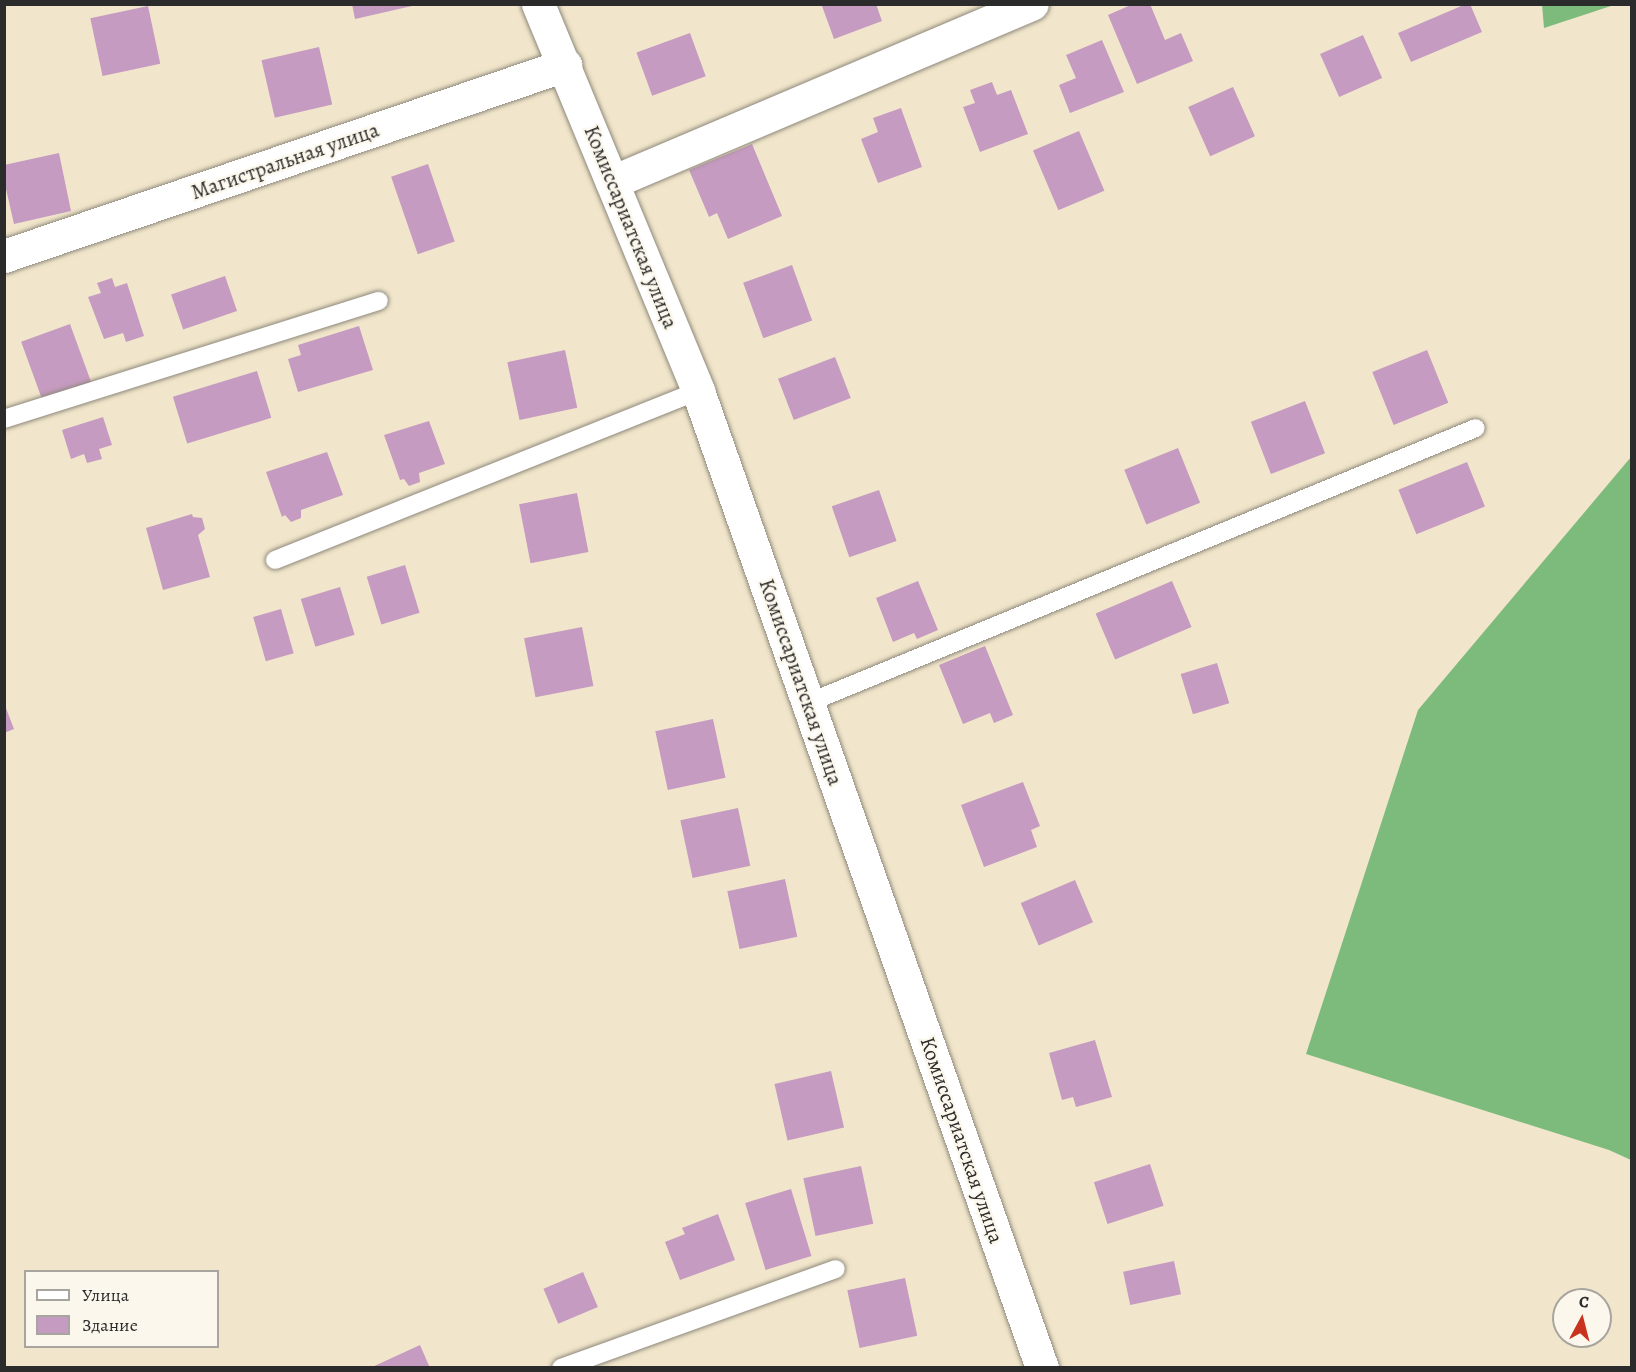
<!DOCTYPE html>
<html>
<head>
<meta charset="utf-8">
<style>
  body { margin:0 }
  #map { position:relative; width:1636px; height:1372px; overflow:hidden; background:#f1e6cb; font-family:Alegreya,serif }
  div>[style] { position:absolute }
  .forest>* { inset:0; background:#7cbb7b }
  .building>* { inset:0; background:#c69bc1; transform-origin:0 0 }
  .roads { filter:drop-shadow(0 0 2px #8e887b) drop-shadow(0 0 2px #8e887b) }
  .service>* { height:18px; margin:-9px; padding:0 9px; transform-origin:9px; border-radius:9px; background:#fff }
  .minor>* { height:33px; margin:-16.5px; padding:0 16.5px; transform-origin:16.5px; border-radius:16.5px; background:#fff }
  span { translate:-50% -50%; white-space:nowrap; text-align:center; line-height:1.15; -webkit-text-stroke:4.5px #fbf7ec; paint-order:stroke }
  .street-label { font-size:21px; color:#2b2b2b }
  .frame { position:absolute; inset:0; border:6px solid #2b2b2b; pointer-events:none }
  .legend { position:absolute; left:24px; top:1270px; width:195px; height:78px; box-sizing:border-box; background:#fbf7ec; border:2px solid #a8a59f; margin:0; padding:8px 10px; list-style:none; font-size:18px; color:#2b2b2b }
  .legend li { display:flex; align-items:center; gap:12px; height:30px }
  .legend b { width:30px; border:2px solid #a8a59f }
  .north { position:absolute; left:1552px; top:1288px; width:60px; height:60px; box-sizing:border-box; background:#fbf7ec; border:2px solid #a8a59f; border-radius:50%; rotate:7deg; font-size:16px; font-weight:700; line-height:24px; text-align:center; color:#2b2b2b }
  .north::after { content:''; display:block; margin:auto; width:21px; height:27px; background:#c8321e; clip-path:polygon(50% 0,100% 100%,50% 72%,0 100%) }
</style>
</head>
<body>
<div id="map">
  <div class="forest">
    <div style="clip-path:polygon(1542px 4px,1614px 4px,1614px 5px,1544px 28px)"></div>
    <div style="clip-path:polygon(1631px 457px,1631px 1160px,1609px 1150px,1306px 1054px,1418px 710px)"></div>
  </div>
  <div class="building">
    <div style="clip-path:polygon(352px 4px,412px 4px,412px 6px,355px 19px)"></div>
    <div style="clip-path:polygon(826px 4px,876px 4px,882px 21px,834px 39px,822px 6px)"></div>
    <div style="clip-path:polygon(1133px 4px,1150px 4px,1165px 40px,1181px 33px,1193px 61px,1137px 84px,1108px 15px)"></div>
    <div style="clip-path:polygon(1466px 4px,1470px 4px,1482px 32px,1411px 62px,1398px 33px)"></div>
    <div style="left:148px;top:6px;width:59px;height:59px;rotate:78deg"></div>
    <div style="left:690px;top:33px;width:46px;height:57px;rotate:70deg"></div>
    <div style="left:1363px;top:35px;width:47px;height:47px;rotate:66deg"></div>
    <div style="clip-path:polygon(1102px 40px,1124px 92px,1070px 113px,1059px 85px,1076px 78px,1066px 55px)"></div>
    <div style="left:319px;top:47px;width:59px;height:59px;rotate:77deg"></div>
    <div style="clip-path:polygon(992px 82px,997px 95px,1011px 90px,1028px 134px,980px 152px,963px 107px,975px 103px,970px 90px)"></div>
    <div style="left:1233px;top:87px;width:54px;height:49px;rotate:66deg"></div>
    <div style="clip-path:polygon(901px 108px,922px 167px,878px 183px,861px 139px,878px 132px,873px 118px)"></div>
    <div style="left:1079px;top:131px;width:65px;height:50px;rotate:67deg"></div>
    <div style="clip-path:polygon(752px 144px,782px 216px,728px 239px,717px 213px,709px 217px,689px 170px)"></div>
    <div style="clip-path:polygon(59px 153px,71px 211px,14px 224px,4px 180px,4px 165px)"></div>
    <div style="left:428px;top:164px;width:82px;height:39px;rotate:71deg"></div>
    <div style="left:792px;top:265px;width:59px;height:52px;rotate:70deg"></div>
    <div style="left:225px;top:276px;width:37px;height:57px;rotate:71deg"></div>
    <div style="clip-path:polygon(112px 278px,115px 287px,127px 283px,144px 336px,126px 342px,123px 333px,104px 339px,88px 297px,101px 293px,97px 283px)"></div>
    <div style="left:70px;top:324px;width:63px;height:52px;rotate:70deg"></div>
    <div style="clip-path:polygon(359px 326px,373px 370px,298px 392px,288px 359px,301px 355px,298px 345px)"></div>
    <div style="left:565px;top:350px;width:59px;height:59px;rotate:78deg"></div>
    <div style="left:1427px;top:350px;width:57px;height:59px;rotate:68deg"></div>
    <div style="left:835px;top:357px;width:44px;height:61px;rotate:69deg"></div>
    <div style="left:257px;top:371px;width:49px;height:88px;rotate:73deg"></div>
    <div style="left:1305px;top:401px;width:56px;height:58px;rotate:69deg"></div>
    <div style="clip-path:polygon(103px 417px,112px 445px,99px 449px,102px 459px,87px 463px,84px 454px,71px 459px,62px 430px)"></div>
    <div style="clip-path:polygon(429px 421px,445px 464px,419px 473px,420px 482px,409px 486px,404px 479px,400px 480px,384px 435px)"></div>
    <div style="left:1178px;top:448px;width:59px;height:58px;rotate:68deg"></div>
    <div style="clip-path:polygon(327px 452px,343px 495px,301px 510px,301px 518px,291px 522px,285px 515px,282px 517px,266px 472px)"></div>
    <div style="left:1467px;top:462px;width:48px;height:74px;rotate:68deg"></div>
    <div style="left:879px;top:490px;width:54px;height:50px;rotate:71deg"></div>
    <div style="left:577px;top:493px;width:60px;height:59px;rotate:79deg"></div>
    <div style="clip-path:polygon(192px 514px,193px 517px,202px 518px,205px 529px,198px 535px,210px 577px,163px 590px,146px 528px)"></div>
    <div style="left:405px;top:565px;width:50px;height:40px;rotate:73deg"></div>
    <div style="clip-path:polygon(918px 581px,938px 630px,917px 639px,914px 633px,893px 642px,876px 598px)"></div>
    <div style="left:1172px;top:581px;width:50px;height:83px;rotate:67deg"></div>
    <div style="left:340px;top:587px;width:50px;height:41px;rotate:73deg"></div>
    <div style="left:281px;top:609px;width:46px;height:29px;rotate:74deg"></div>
    <div style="left:582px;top:627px;width:60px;height:59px;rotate:79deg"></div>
    <div style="clip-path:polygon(985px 646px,1013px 715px,994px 723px,990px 713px,963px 724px,939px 665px)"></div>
    <div style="left:1217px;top:663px;width:42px;height:38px;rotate:73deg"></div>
    <div style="clip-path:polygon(4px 703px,14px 729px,4px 733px)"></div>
    <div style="left:713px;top:719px;width:60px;height:59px;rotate:78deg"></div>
    <div style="clip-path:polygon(1023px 782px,1040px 826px,1031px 830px,1037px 847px,984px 867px,961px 805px)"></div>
    <div style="left:738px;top:808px;width:59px;height:59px;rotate:78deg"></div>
    <div style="left:785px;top:879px;width:59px;height:59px;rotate:78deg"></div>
    <div style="left:1075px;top:880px;width:46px;height:59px;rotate:67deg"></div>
    <div style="clip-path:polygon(1095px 1040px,1112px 1097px,1076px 1107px,1073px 1097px,1062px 1100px,1049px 1053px)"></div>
    <div style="left:831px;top:1071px;width:58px;height:58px;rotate:77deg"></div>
    <div style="left:1150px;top:1164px;width:44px;height:59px;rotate:72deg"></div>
    <div style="left:861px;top:1166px;width:59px;height:59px;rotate:78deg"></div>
    <div style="left:791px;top:1189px;width:70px;height:48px;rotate:73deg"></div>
    <div style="clip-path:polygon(718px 1214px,735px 1260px,680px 1280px,665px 1242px,685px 1234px,682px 1228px)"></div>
    <div style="left:1174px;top:1261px;width:34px;height:52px;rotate:78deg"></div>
    <div style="left:583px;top:1272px;width:38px;height:43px;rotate:67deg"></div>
    <div style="left:905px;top:1278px;width:59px;height:59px;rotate:78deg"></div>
    <div style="clip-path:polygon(420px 1345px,430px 1368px,370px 1368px)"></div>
  </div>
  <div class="roads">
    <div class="service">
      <div style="left:4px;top:419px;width:393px;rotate:-17.5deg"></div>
      <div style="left:275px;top:560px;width:456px;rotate:-21.8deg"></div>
      <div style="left:808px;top:703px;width:722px;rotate:-22.38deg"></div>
      <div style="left:561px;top:1368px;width:292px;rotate:-19.8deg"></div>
    </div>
    <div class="minor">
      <div style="left:538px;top:4px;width:419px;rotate:67.5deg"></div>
      <div style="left:698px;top:391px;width:1036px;rotate:70.6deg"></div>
      <div style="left:612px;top:182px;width:456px;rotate:-23deg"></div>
      <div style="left:4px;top:256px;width:593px;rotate:-18.8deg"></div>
    </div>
  </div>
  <div class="street-label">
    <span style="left:285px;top:161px;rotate:-19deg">Магистральная улица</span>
    <span style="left:631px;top:227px;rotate:68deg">Комиссариатская улица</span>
    <span style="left:801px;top:682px;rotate:71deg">Комиссариатская улица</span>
    <span style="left:962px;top:1140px;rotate:71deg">Комиссариатская улица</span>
  </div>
  <div class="frame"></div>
  <ul class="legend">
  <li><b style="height:8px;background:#fff"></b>Улица</li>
  <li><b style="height:16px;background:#c69bc1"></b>Здание</li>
  </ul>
  <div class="north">С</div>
</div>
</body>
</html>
